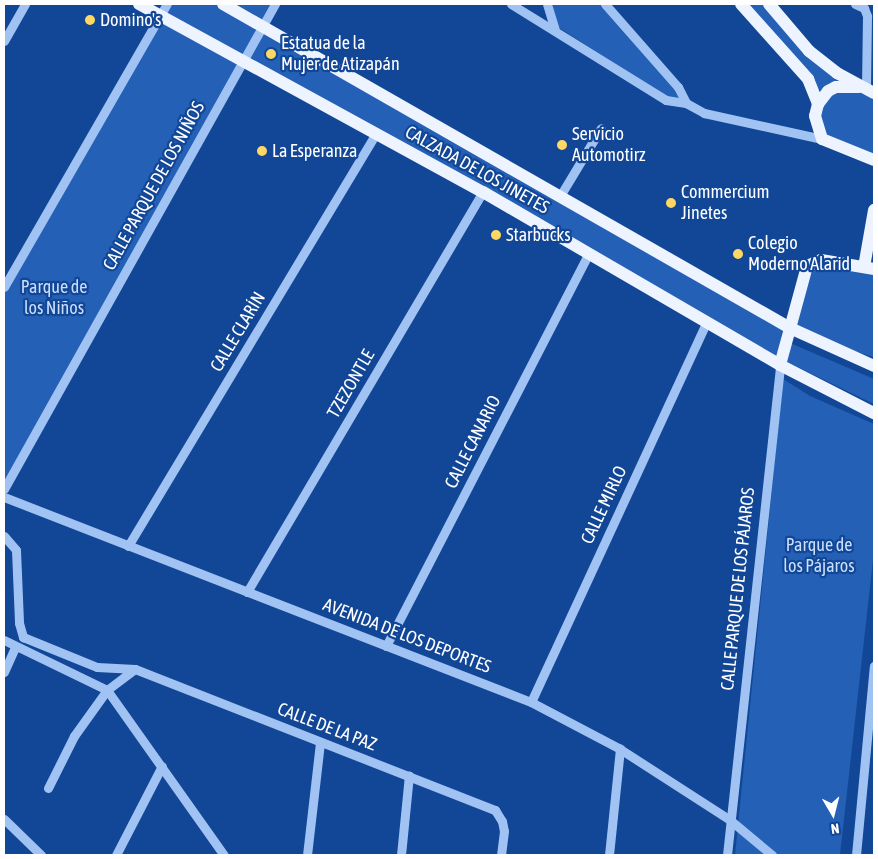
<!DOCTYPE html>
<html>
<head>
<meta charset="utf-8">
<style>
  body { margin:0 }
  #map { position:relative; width:878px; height:859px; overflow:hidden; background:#124696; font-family:"Asap Condensed",sans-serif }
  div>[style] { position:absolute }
  .green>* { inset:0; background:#2460b5 }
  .minor>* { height:9px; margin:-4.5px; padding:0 4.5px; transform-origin:4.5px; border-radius:4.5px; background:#a1c3f3 }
  .major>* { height:12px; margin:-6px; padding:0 6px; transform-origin:6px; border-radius:6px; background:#edf4ff }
  .dots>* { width:14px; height:14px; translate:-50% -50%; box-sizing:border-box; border:2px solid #124696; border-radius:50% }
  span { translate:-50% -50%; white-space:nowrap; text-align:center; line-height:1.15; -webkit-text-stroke:4.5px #124696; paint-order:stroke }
  .poi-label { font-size:18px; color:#fff }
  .left { translate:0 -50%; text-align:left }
  .street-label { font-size:18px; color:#fff }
  .park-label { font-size:18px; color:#c9dffd }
  .frame { position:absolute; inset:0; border:5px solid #fff; pointer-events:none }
  .north { position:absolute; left:808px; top:789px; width:50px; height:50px; -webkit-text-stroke:4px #124696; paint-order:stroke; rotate:172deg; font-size:14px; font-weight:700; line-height:20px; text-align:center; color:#fff }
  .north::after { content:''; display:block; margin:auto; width:18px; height:22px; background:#fff; clip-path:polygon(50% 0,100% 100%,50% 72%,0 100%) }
</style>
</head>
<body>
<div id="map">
  <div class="green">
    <div style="clip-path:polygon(167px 4px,222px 4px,261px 26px,4px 487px,4px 289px)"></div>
    <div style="clip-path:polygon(234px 4px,271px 4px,262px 21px)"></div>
    <div style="clip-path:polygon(550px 4px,603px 4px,677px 88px,682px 100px,666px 97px,558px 27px)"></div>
    <div style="clip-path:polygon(747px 4px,765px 4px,844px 79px,821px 92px,803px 65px)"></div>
    <div style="clip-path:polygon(262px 26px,783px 328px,776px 360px,244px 60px)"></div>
    <div style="clip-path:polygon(830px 92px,865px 92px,874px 98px,874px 158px,823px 136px,819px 113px)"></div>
    <div style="clip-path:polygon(814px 266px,874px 272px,873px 357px,831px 344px,796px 324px)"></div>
    <div style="clip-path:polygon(790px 343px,874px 379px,874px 404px,783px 360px)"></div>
    <div style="clip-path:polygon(783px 379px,810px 396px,874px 424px,874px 551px,840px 855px,735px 855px)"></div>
  </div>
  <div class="minor">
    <div style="left:511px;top:4px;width:182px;rotate:31.8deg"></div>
    <div style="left:666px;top:100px;width:20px;rotate:9deg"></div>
    <div style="left:686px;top:103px;width:21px;rotate:29deg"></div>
    <div style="left:704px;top:113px;width:121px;rotate:12.4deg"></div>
    <div style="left:547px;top:4px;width:27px;rotate:73deg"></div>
    <div style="left:605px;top:4px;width:111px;rotate:48.7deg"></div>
    <div style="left:678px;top:87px;width:18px;rotate:63deg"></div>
    <div style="left:855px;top:4px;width:10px;rotate:24deg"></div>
    <div style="left:864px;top:8px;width:9px;rotate:69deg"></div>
    <div style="left:867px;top:16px;width:72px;rotate:90.8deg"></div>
    <div style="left:4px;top:41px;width:43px;rotate:-60.4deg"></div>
    <div style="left:560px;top:196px;width:79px;rotate:-58.9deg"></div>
    <div style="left:4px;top:287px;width:327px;rotate:-60.1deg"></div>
    <div style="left:4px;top:489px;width:556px;rotate:-60.81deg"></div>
    <div style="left:4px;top:497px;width:565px;rotate:21.26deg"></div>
    <div style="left:531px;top:702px;width:101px;rotate:27.8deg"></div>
    <div style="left:620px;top:749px;width:131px;rotate:32.8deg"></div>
    <div style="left:730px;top:820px;width:55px;rotate:39.8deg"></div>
    <div style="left:4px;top:536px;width:18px;rotate:49deg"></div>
    <div style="left:16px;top:550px;width:73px;rotate:87.6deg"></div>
    <div style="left:19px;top:623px;width:15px;rotate:74deg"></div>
    <div style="left:23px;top:637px;width:80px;rotate:22.1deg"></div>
    <div style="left:97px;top:667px;width:38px;rotate:3deg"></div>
    <div style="left:128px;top:546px;width:482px;rotate:-59deg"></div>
    <div style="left:247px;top:592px;width:464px;rotate:-59.5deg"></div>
    <div style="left:4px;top:640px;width:114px;rotate:25.9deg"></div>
    <div style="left:107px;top:690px;width:202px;rotate:54.7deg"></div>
    <div style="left:386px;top:646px;width:441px;rotate:-62.7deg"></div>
    <div style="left:4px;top:672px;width:27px;rotate:-66deg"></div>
    <div style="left:531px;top:702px;width:417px;rotate:-65.2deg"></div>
    <div style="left:48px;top:788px;width:58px;rotate:-63.4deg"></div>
    <div style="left:74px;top:736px;width:57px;rotate:-54.3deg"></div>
    <div style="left:107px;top:690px;width:35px;rotate:-37deg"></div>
    <div style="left:135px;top:669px;width:387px;rotate:21.4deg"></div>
    <div style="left:495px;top:810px;width:13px;rotate:58deg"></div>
    <div style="left:502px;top:821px;width:10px;rotate:79deg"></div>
    <div style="left:504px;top:831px;width:24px;rotate:97deg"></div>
    <div style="left:4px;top:819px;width:52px;rotate:44.2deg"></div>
    <div style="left:116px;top:855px;width:100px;rotate:-62.7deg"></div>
    <div style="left:307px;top:855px;width:114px;rotate:-83.4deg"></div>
    <div style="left:401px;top:855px;width:80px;rotate:-84.3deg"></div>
    <div style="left:609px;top:855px;width:107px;rotate:-84.1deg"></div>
    <div style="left:727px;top:855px;width:493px;rotate:-83.8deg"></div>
    <div style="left:856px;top:855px;width:190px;rotate:-84.6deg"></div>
  </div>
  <div class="major">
    <div style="left:139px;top:4px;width:392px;rotate:28.7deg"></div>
    <div style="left:483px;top:192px;width:344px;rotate:30.2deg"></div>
    <div style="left:780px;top:365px;width:106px;rotate:27.1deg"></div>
    <div style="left:223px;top:4px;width:653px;rotate:29.74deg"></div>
    <div style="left:790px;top:328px;width:92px;rotate:24.3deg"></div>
    <div style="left:741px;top:4px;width:101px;rotate:48.2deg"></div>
    <div style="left:808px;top:79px;width:27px;rotate:68deg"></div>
    <div style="left:818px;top:104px;width:12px;rotate:104deg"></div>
    <div style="left:815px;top:116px;width:24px;rotate:73deg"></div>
    <div style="left:822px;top:139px;width:56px;rotate:22deg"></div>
    <div style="left:769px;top:4px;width:62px;rotate:49.6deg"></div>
    <div style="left:809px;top:51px;width:36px;rotate:38deg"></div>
    <div style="left:837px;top:73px;width:42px;rotate:28.4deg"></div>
    <div style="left:818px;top:104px;width:16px;rotate:-52deg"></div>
    <div style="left:828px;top:91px;width:9px;rotate:-27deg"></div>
    <div style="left:836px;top:87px;width:23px"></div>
    <div style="left:864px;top:267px;width:58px;rotate:-80deg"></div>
    <div style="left:780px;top:365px;width:103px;rotate:-74.7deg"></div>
    <div style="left:807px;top:266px;width:15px;rotate:-23deg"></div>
    <div style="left:821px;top:260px;width:54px;rotate:9.6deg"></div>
  </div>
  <div class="dots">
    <div style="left:90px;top:20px;background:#ffd863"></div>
    <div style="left:271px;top:54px;background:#ffd863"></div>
    <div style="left:562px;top:145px;background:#ffd863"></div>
    <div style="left:262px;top:151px;background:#ffd863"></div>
    <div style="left:671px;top:203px;background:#ffd863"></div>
    <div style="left:496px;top:235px;background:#ffd863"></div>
    <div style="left:738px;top:254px;background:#ffd863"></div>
  </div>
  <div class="poi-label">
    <span class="left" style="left:100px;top:20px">Domino's</span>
    <span class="left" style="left:281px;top:54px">Estatua de la<br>Mujer de Atizapán</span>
    <span class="left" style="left:572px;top:145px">Servicio<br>Automotirz</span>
    <span class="left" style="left:272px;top:151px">La Esperanza</span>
    <span class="left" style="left:681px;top:203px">Commercium<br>Jinetes</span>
    <span class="left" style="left:506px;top:235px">Starbucks</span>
    <span class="left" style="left:748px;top:254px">Colegio<br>Moderno Alarid</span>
  </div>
  <div class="street-label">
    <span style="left:477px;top:170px;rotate:29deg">CALZADA DE LOS JINETES</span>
    <span style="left:154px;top:186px;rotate:-61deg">CALLE PARQUE DE LOS NIÑOS</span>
    <span style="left:238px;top:332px;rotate:-59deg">CALLE CLARÍN</span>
    <span style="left:351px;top:384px;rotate:-60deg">TZEZONTLE</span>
    <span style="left:473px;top:442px;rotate:-63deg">CALLE CANARIO</span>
    <span style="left:604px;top:505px;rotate:-65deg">CALLE MIRLO</span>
    <span style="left:738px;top:589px;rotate:-84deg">CALLE PARQUE DE LOS PÁJAROS</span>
    <span style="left:407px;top:636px;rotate:21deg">AVENIDA DE LOS DEPORTES</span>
    <span style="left:327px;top:727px;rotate:21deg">CALLE DE LA PAZ</span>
  </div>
  <div class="park-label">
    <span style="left:54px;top:298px">Parque de<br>los Niños</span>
    <span style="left:819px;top:556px">Parque de<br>los Pájaros</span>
  </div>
  <div class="frame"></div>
  <div class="north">N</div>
</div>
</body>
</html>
